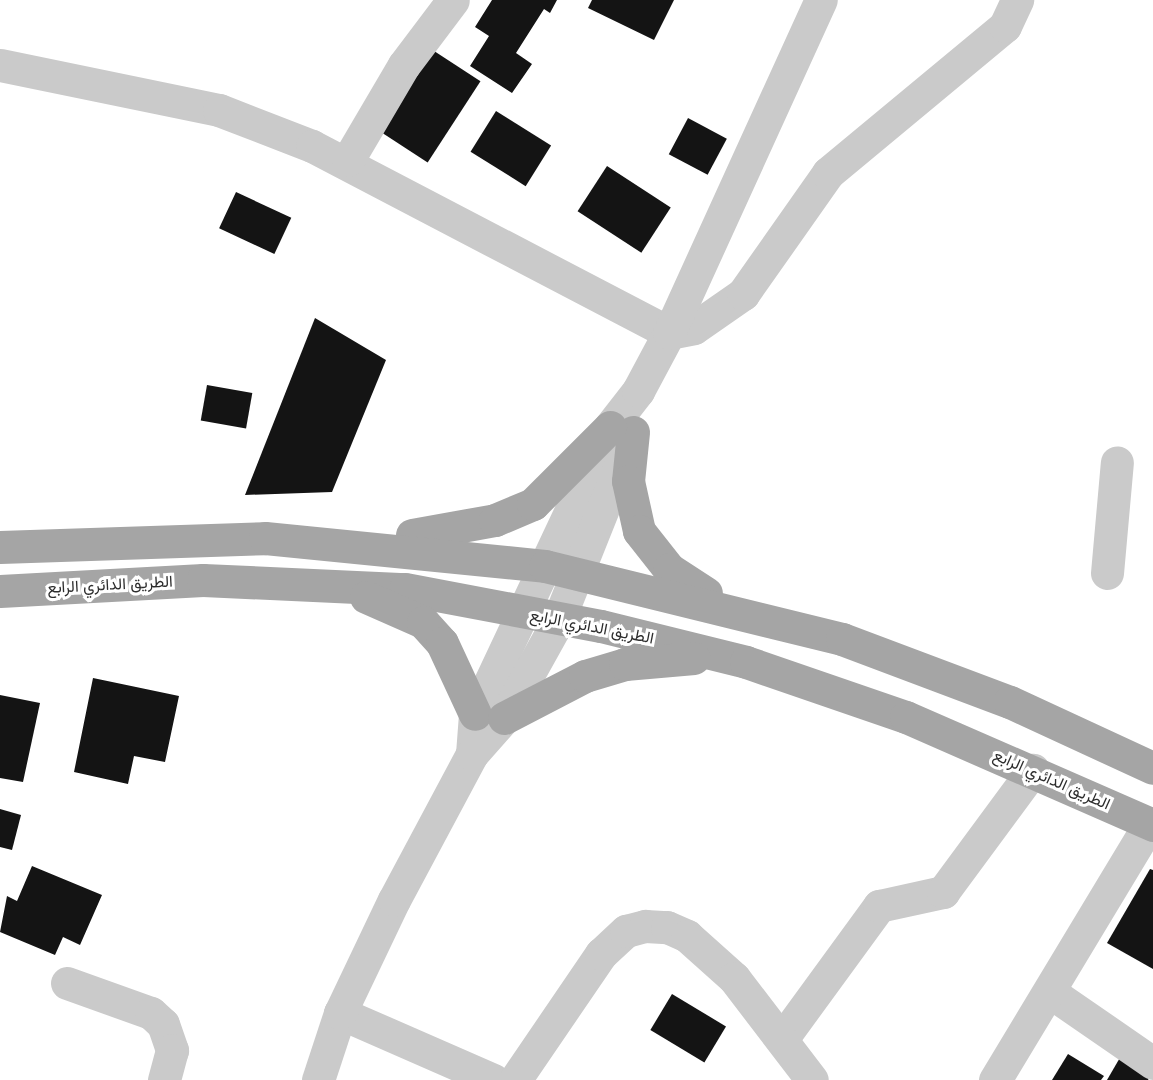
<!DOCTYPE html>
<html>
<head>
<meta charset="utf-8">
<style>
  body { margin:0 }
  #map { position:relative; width:1153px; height:1080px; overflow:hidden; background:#fff; font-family:Quicksand,Vazirmatn,sans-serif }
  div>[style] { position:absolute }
  .building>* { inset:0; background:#141414; transform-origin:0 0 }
  .minor>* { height:33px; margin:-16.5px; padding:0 16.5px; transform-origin:16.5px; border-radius:16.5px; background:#cacaca }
  .major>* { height:33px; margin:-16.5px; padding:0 16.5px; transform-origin:16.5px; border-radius:16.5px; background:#a5a5a5 }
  span { translate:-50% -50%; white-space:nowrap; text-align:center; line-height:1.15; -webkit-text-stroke:6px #fff; paint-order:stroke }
  .street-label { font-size:16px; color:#2d2d2d }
</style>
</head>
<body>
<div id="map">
  <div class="building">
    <div style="clip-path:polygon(492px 0,557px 0,550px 13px,544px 9px,516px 53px,532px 64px,512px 93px,470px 66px,489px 36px,475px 27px)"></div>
    <div style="clip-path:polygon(592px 0,674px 0,654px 40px,588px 8px)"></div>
    <div style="left:431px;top:49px;width:59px;height:97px;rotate:33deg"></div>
    <div style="left:496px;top:111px;width:65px;height:48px;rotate:32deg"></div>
    <div style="left:688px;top:118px;width:44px;height:41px;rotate:28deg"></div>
    <div style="left:607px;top:166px;width:76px;height:54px;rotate:33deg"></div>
    <div style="left:236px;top:192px;width:61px;height:40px;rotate:25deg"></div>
    <div style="clip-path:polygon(315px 318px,386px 360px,332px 492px,245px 495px)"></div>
    <div style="left:207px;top:385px;width:46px;height:36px;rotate:10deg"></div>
    <div style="clip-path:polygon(93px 678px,179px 696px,165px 762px,134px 756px,128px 784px,74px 772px)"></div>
    <div style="clip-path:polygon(0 695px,40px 703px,23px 782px,0 778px)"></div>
    <div style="clip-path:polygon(0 809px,21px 815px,12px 850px,0 847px)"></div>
    <div style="clip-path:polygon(32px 866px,102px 895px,80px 945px,63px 937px,55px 955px,0 932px,7px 896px,17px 901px)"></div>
    <div style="clip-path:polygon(1150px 869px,1153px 870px,1153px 969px,1107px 943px)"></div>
    <div style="left:672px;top:994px;width:63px;height:42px;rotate:31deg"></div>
    <div style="clip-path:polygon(1125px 1049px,1153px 1072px,1148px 1080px,1107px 1080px)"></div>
    <div style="clip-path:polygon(1068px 1054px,1104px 1076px,1101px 1080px,1052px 1080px)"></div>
  </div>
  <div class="minor">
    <div style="left:0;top:65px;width:224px;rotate:11.6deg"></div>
    <div style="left:219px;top:110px;width:100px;rotate:21.2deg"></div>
    <div style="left:312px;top:146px;width:403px;rotate:27.6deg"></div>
    <div style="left:669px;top:333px;width:25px;rotate:-11deg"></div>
    <div style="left:694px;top:328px;width:60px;rotate:-34.8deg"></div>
    <div style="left:743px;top:294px;width:148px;rotate:-54.9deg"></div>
    <div style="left:828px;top:173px;width:230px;rotate:-39.7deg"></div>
    <div style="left:1005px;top:26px;width:29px;rotate:-65deg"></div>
    <div style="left:348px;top:160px;width:110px;rotate:-59.5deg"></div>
    <div style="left:404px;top:65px;width:81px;rotate:-53deg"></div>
    <div style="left:1107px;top:573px;width:111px;rotate:-84.9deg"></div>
    <div style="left:472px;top:754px;width:40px;rotate:-85.7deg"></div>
    <div style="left:475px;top:714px;width:317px;rotate:-64.8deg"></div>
    <div style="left:610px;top:427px;width:46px;rotate:-52.1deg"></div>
    <div style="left:638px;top:391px;width:66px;rotate:-61.9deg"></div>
    <div style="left:669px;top:333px;width:366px;rotate:-65.5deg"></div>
    <div style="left:67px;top:983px;width:89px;rotate:19.7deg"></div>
    <div style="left:151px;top:1013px;width:16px;rotate:43deg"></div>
    <div style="left:163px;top:1024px;width:28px;rotate:71deg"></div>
    <div style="left:172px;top:1050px;width:31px;rotate:105deg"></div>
    <div style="left:1050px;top:992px;width:125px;rotate:34.6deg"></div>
    <div style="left:340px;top:1013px;width:167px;rotate:23.6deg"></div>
    <div style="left:782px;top:1039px;width:165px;rotate:-53.9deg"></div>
    <div style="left:879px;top:906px;width:66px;rotate:-12.3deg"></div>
    <div style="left:943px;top:892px;width:152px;rotate:-53.6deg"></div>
    <div style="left:318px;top:1080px;width:71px;rotate:-71.8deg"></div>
    <div style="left:340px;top:1013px;width:125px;rotate:-64.5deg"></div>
    <div style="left:394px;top:900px;width:166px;rotate:-61.9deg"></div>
    <div style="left:472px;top:754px;width:48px;rotate:-48.4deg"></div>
    <div style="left:504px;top:718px;width:111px;rotate:-60.9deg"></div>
    <div style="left:558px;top:621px;width:188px;rotate:-68.2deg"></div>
    <div style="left:515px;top:1080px;width:153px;rotate:-55.7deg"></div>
    <div style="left:601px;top:954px;width:34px;rotate:-43deg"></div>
    <div style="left:626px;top:931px;width:20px;rotate:-15deg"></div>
    <div style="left:645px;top:926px;width:22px;rotate:3deg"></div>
    <div style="left:667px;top:927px;width:22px;rotate:24deg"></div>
    <div style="left:687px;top:936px;width:63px;rotate:41.8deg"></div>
    <div style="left:734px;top:978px;width:128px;rotate:52.6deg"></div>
    <div style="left:995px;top:1080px;width:300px;rotate:-58.9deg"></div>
  </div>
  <div class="major">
    <div style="left:633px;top:432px;width:49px;rotate:95.8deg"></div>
    <div style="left:628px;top:481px;width:51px;rotate:77.6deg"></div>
    <div style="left:639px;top:531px;width:48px;rotate:51.7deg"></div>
    <div style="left:669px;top:569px;width:44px;rotate:33deg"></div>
    <div style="left:412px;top:535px;width:84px;rotate:-10.2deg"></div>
    <div style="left:495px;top:520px;width:41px;rotate:-22.8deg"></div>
    <div style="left:533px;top:504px;width:109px;rotate:-45deg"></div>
    <div style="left:0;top:547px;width:265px;rotate:-1.9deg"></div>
    <div style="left:265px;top:538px;width:281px;rotate:5.7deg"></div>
    <div style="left:545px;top:566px;width:306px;rotate:13.8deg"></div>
    <div style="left:842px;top:639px;width:179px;rotate:20.6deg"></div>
    <div style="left:1010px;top:702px;width:157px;rotate:24.8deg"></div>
    <div style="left:0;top:591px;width:203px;rotate:-3.1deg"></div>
    <div style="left:203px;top:580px;width:202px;rotate:2.6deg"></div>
    <div style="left:405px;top:589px;width:199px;rotate:10.7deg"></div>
    <div style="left:601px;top:626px;width:149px;rotate:13.9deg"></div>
    <div style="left:746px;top:662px;width:169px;rotate:19deg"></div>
    <div style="left:906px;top:717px;width:270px;rotate:23.6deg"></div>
    <div style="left:366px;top:597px;width:62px;rotate:23.7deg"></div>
    <div style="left:423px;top:622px;width:28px;rotate:48deg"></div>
    <div style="left:442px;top:643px;width:78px;rotate:65.1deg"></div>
    <div style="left:504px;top:718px;width:91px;rotate:-27.4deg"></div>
    <div style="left:585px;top:676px;width:42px;rotate:-16.7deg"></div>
    <div style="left:625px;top:664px;width:69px;rotate:-5deg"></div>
  </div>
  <div class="street-label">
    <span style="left:110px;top:584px;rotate:-3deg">الطريق الدائري الرابع</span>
    <span style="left:592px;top:626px;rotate:11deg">الطريق الدائري الرابع</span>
    <span style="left:1052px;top:779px;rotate:24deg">الطريق الدائري الرابع</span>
  </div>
</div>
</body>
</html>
